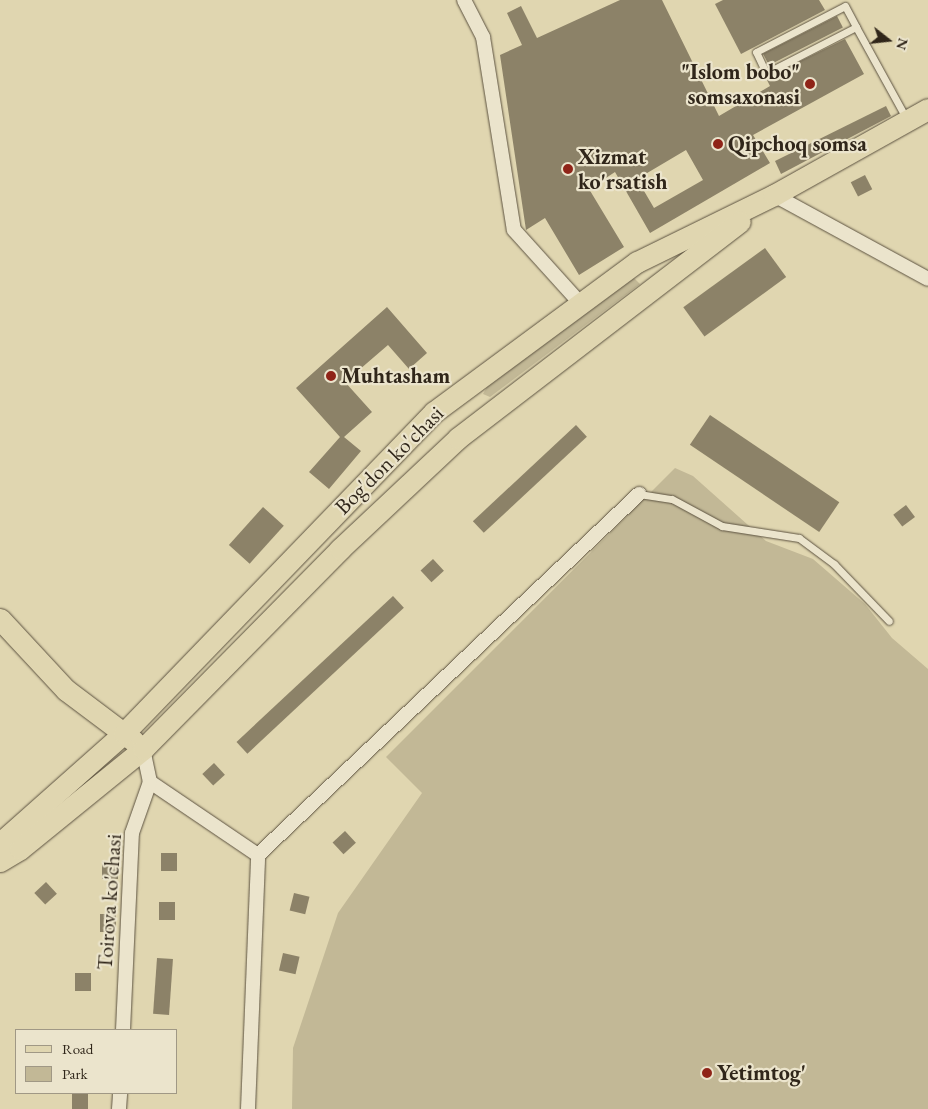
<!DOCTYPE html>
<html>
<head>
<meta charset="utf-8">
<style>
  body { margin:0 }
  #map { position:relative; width:928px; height:1109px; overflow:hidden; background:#e0d6b0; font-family:"EB Garamond",serif }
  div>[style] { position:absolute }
  .green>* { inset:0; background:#c2b896 }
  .building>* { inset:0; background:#8c8268; transform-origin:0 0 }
  .roads { filter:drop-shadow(0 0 1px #5c5240) drop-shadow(0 0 1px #5c5240) }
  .service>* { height:7px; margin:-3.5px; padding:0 3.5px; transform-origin:3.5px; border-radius:3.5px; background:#ebe4cc }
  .minor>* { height:14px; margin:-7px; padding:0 7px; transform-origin:7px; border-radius:7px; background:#ebe4cc }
  .primary>* { height:21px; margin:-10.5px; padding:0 10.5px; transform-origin:10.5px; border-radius:10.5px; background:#e0d6b0 }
  .dots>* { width:14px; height:14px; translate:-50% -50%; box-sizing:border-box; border:2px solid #ebe4cc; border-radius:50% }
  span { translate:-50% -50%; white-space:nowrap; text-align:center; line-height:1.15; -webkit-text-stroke:4.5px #ebe4cc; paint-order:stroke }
  .poi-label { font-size:22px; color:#30261a; font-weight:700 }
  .right { translate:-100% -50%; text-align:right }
  .left { translate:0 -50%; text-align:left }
  .street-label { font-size:22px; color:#30261a }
  .legend { position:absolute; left:15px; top:1029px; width:162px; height:65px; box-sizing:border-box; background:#ebe4cc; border:1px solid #a09885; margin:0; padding:6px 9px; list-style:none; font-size:15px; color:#30261a }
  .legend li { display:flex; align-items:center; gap:10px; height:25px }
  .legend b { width:25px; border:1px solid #a09885 }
  .north { position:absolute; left:863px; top:15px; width:50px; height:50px; -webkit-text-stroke:4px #ebe4cc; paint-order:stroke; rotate:106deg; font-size:14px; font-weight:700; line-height:20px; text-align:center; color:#30261a }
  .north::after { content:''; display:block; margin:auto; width:18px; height:22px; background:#30261a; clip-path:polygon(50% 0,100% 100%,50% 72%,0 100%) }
</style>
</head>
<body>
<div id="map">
  <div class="green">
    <div style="clip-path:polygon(634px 278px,640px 284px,490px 397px,483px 394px,487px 387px)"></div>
    <div style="clip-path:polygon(675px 468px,693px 476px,766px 541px,813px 559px,865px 604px,892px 638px,928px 669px,928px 1109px,292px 1109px,293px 1048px,338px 913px,422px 793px,386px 757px)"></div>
  </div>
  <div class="building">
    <div style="clip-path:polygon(evenodd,620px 0,662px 0,719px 116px,770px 86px,766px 78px,845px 39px,864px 74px,753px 135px,770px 163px,650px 233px,615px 172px,589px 189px,624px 247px,579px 275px,545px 218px,526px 230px,500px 55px,522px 45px,507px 13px,521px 6px,537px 38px,620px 0,686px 150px,703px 180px,654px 208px,637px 179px,686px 150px)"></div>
    <div style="clip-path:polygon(723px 0,819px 0,825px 10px,741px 54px,715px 4px)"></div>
    <div style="left:837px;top:16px;width:13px;height:83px;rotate:63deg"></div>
    <div style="clip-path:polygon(886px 106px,891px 116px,781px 174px,775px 161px)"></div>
    <div style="left:865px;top:175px;width:16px;height:16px;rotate:63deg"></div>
    <div style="left:765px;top:248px;width:36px;height:101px;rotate:54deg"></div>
    <div style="clip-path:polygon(387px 307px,427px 353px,409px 369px,388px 345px,345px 382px,372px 412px,344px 437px,361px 451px,329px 489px,309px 472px,340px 437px,296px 388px)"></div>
    <div style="left:710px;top:415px;width:156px;height:36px;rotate:34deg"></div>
    <div style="left:576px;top:425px;width:16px;height:141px;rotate:47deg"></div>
    <div style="left:906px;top:505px;width:15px;height:16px;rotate:53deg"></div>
    <div style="left:263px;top:507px;width:28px;height:51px;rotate:42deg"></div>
    <div style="left:433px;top:559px;width:16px;height:17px;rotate:47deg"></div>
    <div style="left:393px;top:596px;width:16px;height:214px;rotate:47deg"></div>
    <div style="left:214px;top:763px;width:16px;height:16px;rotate:47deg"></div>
    <div style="left:345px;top:831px;width:16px;height:17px;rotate:47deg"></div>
    <div style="left:161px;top:853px;width:16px;height:18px"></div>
    <div style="left:102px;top:861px;width:16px;height:18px"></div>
    <div style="left:46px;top:882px;width:16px;height:16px;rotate:47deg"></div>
    <div style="left:294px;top:893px;width:16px;height:18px;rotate:14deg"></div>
    <div style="left:159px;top:902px;width:16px;height:18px"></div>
    <div style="left:100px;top:914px;width:16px;height:18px"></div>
    <div style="left:283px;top:953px;width:17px;height:18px;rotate:13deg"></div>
    <div style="left:157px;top:958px;width:16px;height:56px;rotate:4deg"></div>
    <div style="left:75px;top:973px;width:16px;height:18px"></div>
    <div style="left:72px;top:1093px;width:16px;height:16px"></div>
  </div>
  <div class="roads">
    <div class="service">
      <div style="left:856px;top:27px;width:101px;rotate:152.9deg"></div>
      <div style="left:766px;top:73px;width:23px;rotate:-115deg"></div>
      <div style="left:756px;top:52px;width:100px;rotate:-27.3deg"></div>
      <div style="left:845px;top:6px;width:24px;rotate:62deg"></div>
      <div style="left:856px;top:27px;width:104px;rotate:61.2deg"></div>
      <div style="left:639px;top:494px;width:33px;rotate:9deg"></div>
      <div style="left:672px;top:499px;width:57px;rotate:28.4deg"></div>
      <div style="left:722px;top:526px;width:78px;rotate:8.9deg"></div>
      <div style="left:799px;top:538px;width:44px;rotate:36.6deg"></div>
      <div style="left:834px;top:564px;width:79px;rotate:46deg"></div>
    </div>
    <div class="minor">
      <div style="left:464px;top:0;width:42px;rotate:62.8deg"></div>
      <div style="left:483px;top:37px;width:195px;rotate:80.9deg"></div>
      <div style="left:514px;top:230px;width:98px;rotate:47.9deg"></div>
      <div style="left:774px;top:195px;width:175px;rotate:28.6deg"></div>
      <div style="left:150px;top:782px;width:130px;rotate:34.1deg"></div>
      <div style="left:258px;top:855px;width:525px;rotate:-43.46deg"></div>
      <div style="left:123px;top:1030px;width:197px;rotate:-87.4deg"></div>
      <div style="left:132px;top:833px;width:54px;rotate:-70.6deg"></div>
      <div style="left:150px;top:782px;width:34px;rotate:-102deg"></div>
      <div style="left:119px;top:1109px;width:16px;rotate:-86deg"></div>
      <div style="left:248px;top:1109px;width:254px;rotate:-87.7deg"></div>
    </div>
    <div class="primary">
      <div style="left:0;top:619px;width:97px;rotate:47.1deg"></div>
      <div style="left:66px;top:690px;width:85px;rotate:36.9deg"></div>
      <div style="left:0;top:843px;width:166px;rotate:-41.6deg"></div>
      <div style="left:124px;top:733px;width:446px;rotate:-46deg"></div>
      <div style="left:434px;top:412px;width:252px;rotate:-36.5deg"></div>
      <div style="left:637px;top:262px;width:153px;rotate:-26.1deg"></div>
      <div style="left:774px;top:195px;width:176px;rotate:-29.2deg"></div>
      <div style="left:0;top:861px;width:23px;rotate:-31deg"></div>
      <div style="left:20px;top:849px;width:159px;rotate:-39.1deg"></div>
      <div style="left:143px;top:749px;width:281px;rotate:-45.4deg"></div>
      <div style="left:340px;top:549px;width:162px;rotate:-43.2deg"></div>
      <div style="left:458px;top:438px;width:355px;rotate:-37.5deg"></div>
    </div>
  </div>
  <div class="dots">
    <div style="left:810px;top:84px;background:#8f2418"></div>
    <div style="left:718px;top:144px;background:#8f2418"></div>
    <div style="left:568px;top:169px;background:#8f2418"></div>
    <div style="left:331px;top:376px;background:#8f2418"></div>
    <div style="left:707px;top:1073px;background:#8f2418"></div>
  </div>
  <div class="poi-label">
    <span class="right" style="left:800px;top:84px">"Islom bobo"<br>somsaxonasi</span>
    <span class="left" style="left:728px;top:144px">Qipchoq somsa</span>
    <span class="left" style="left:578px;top:169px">Xizmat<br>ko'rsatish</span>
    <span class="left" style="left:341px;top:376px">Muhtasham</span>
    <span class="left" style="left:717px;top:1073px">Yetimtog'</span>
  </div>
  <div class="street-label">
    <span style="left:389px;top:460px;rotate:-45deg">Bog'don ko'chasi</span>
    <span style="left:109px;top:902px;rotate:-86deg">Toirova ko'chasi</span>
  </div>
  <ul class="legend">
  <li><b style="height:6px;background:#e0d6b0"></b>Road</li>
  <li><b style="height:14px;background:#c2b896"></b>Park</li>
  </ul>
  <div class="north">N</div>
</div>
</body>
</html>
